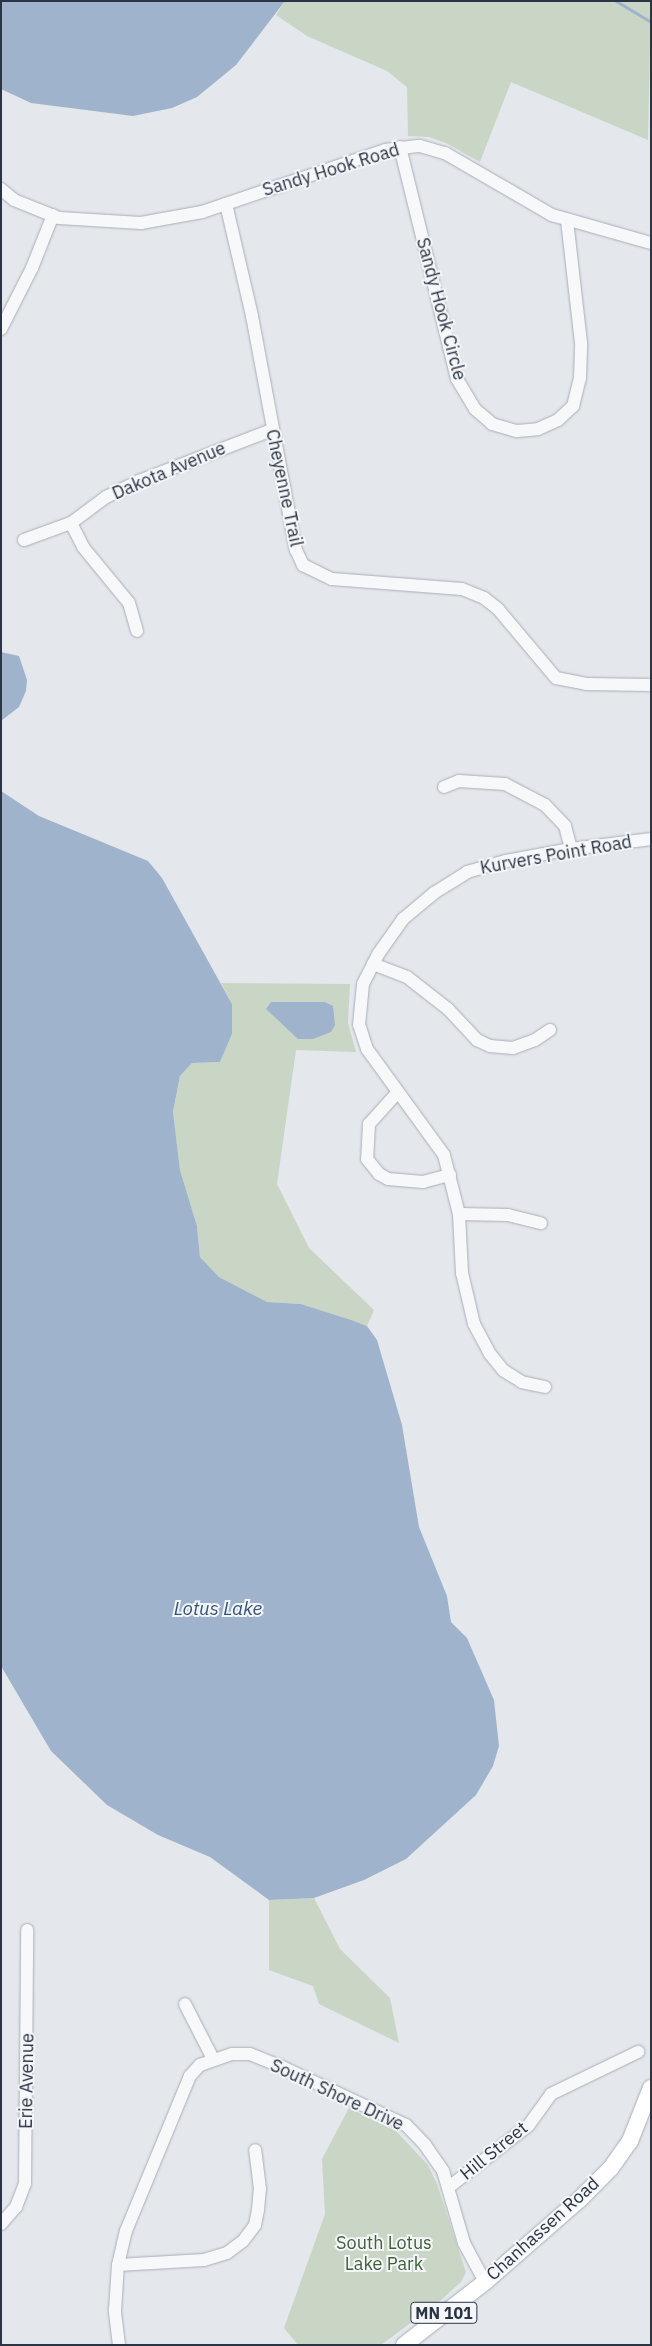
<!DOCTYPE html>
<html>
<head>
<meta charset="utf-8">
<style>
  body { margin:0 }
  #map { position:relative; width:652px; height:2346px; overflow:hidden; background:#e4e7ec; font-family:"IBM Plex Sans",sans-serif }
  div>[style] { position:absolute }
  .green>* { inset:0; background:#c9d6c5 }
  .water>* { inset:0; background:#9fb4cc }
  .stream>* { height:3px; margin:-1.5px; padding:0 1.5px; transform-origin:1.5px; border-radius:1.5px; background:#9fb4cc }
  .roads { filter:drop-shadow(0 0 1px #a9aeb7) drop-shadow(0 0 1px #a9aeb7) }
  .minor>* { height:12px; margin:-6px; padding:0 6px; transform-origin:6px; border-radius:6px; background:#f7f8fa }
  .major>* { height:16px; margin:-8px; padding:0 8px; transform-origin:8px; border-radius:8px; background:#fff }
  span { translate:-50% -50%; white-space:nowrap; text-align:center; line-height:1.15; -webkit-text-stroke:4px #f4f6f9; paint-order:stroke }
  .shield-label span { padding:1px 4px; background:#f4f6f9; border:1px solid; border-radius:4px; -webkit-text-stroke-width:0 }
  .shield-label { font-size:16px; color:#2b3445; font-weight:700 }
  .street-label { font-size:18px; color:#2b3445 }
  .park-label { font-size:18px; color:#3f6138 }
  .water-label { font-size:19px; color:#34527a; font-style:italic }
  .frame { position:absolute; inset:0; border:2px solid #2b3445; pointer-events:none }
</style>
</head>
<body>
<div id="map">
  <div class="green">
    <div style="clip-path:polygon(285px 1px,651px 1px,648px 140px,511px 82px,480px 162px,446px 143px,429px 137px,408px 136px,407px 87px,387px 71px,307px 36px,276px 15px)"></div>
    <div style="clip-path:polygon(221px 983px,350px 984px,348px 1023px,356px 1052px,296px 1050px,277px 1184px,309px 1248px,374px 1310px,367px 1326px,301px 1304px,267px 1302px,219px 1277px,200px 1257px,197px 1226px,180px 1170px,173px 1113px,180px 1076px,192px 1063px,220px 1062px,232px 1034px,232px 1004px)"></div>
    <div style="clip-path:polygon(314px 1898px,340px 1949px,390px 1998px,399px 2043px,319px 2004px,313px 1986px,269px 1970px,269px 1900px)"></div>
    <div style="clip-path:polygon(349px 2108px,396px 2131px,428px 2165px,437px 2184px,466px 2272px,461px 2282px,440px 2301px,381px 2345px,298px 2345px,284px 2328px,325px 2214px,322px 2159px)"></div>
  </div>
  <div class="water">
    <div style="clip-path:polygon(1px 1px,285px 1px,236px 65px,197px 97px,172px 108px,133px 116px,31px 103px,1px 89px)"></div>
    <div style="clip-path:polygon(1px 652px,19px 656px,27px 680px,26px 691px,19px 707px,1px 721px)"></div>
    <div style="clip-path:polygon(1px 791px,39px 816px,148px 861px,162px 878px,232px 1004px,232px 1034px,220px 1062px,192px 1063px,180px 1076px,173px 1112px,180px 1170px,197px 1226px,200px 1257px,219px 1277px,267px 1302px,301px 1304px,351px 1320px,367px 1326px,377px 1340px,402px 1425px,419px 1527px,447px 1596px,451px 1622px,467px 1638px,494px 1700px,499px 1746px,493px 1766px,476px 1795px,406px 1859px,364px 1880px,314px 1898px,269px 1900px,210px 1857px,158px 1835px,107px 1805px,51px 1751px,1px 1666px)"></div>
    <div style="clip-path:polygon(271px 1002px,325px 1002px,333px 1006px,335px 1025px,331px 1032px,313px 1039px,298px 1039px,266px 1009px)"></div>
  </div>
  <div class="stream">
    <div style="left:616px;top:1px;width:39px;rotate:31deg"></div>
  </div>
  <div class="roads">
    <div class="minor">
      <div style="left:400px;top:147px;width:239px;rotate:76.2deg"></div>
      <div style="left:457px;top:379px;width:35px;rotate:59deg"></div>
      <div style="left:475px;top:409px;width:23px;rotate:41deg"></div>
      <div style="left:492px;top:424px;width:26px;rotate:16deg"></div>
      <div style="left:517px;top:431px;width:21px;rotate:-5deg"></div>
      <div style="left:538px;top:429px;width:22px;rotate:-24deg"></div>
      <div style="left:558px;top:420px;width:21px;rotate:-43deg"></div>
      <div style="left:573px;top:406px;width:29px;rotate:-76deg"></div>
      <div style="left:580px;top:378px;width:35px;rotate:-88deg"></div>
      <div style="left:581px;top:343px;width:124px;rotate:-96.5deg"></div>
      <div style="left:1px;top:189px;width:17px;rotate:40deg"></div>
      <div style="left:14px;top:200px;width:48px;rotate:21.8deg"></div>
      <div style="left:59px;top:218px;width:82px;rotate:3.5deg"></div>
      <div style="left:141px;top:223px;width:62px;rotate:-10.2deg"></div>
      <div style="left:202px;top:212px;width:193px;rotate:-18.7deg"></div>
      <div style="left:385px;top:150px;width:35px;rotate:-7deg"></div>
      <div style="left:420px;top:146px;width:26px;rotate:16deg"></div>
      <div style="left:445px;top:153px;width:124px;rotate:30.1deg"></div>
      <div style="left:552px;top:215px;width:103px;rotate:15.8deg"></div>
      <div style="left:226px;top:204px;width:115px;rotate:76.9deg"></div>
      <div style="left:252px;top:316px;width:238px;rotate:79.4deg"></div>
      <div style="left:296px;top:550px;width:17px;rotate:65deg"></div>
      <div style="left:303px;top:565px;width:32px;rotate:26deg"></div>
      <div style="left:332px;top:579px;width:130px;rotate:4.4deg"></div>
      <div style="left:462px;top:589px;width:24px;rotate:22deg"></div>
      <div style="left:484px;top:598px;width:18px;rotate:38deg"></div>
      <div style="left:498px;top:609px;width:90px;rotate:50deg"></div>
      <div style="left:556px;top:678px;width:31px;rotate:11deg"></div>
      <div style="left:586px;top:684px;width:65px;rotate:0.9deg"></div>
      <div style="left:1px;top:329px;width:68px;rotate:-63.1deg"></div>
      <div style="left:32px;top:268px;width:57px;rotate:-68.4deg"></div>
      <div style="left:71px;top:523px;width:27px;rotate:63deg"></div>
      <div style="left:83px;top:547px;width:72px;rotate:50.6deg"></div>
      <div style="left:129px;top:603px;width:29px;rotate:74deg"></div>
      <div style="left:24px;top:540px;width:50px;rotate:-19.9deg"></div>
      <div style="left:71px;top:523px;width:44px;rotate:-36.6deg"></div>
      <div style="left:106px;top:497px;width:37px;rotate:-26deg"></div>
      <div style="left:139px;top:481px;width:142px;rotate:-21deg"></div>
      <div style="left:444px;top:787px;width:16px;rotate:-22deg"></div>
      <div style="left:459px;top:781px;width:46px;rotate:3.7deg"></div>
      <div style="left:505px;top:784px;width:45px;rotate:27.7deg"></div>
      <div style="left:545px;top:805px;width:29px;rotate:46deg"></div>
      <div style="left:565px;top:826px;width:24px;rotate:75deg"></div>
      <div style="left:373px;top:964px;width:36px;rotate:21deg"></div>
      <div style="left:407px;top:977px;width:52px;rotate:38deg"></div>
      <div style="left:448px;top:1009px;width:42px;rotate:46.9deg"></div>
      <div style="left:477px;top:1040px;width:14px;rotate:25deg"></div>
      <div style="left:490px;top:1046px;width:23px;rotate:5deg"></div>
      <div style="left:513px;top:1048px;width:23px;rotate:-20deg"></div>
      <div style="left:535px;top:1040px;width:18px;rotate:-34deg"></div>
      <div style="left:397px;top:1093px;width:42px;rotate:132.1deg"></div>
      <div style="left:369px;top:1124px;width:35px;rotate:93deg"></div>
      <div style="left:367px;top:1159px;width:19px;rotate:51deg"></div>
      <div style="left:379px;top:1174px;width:10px;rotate:29deg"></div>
      <div style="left:388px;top:1179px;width:35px;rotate:5deg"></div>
      <div style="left:423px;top:1182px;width:28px;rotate:-15deg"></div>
      <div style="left:459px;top:1214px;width:49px;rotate:1.2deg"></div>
      <div style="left:508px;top:1215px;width:34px;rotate:14deg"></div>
      <div style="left:545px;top:1387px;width:24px;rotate:-168deg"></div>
      <div style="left:522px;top:1382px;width:22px;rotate:-148deg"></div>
      <div style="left:503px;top:1370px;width:21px;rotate:-129deg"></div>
      <div style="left:490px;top:1354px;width:34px;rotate:-118deg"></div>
      <div style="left:474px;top:1324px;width:52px;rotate:-103.2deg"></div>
      <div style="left:462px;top:1273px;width:59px;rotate:-92.9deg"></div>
      <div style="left:459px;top:1214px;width:61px;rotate:-104.3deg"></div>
      <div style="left:444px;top:1155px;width:131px;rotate:-126deg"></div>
      <div style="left:367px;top:1049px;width:25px;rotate:-108deg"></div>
      <div style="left:359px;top:1025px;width:41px;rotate:-84.4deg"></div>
      <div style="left:363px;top:984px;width:35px;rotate:-63deg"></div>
      <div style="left:379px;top:953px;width:42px;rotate:-54.8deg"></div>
      <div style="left:403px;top:919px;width:40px;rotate:-40deg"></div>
      <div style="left:434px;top:893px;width:39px;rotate:-32deg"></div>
      <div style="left:467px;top:872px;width:41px;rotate:-15.8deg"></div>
      <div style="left:506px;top:861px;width:66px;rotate:-10.5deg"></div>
      <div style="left:571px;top:849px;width:81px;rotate:-7.1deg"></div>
      <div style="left:185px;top:2004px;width:62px;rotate:63deg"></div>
      <div style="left:449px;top:2187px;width:100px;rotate:-37.7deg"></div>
      <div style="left:528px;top:2126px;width:39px;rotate:-54deg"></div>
      <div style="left:551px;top:2094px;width:97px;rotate:-25.8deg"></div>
      <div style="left:1px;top:2224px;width:23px;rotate:-49deg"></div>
      <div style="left:16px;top:2207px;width:25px;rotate:-69deg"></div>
      <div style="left:25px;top:2184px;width:254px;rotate:-89.5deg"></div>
      <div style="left:118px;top:2265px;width:86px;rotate:-3.3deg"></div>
      <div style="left:204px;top:2260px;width:24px;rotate:-17deg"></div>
      <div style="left:227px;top:2253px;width:20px;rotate:-37deg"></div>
      <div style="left:243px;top:2241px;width:20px;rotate:-53deg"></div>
      <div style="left:255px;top:2225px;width:15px;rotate:-79deg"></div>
      <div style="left:258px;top:2210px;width:21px;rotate:-85deg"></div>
      <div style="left:260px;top:2189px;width:39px;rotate:-97deg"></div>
      <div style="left:119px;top:2345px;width:35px;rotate:-97deg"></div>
      <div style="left:115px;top:2310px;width:45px;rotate:-86.2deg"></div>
      <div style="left:118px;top:2265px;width:35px;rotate:-77deg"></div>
      <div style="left:126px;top:2231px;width:168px;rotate:-67.6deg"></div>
      <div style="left:190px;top:2076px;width:15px;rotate:-48deg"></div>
      <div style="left:200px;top:2065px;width:34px;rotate:-19deg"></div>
      <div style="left:232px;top:2054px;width:18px"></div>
      <div style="left:250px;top:2054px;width:35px;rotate:22deg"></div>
      <div style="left:282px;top:2067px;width:137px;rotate:25.1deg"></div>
      <div style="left:406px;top:2125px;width:28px;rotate:46deg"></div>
      <div style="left:425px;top:2145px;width:32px;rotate:55deg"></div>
      <div style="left:443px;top:2171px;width:75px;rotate:73.7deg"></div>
      <div style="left:464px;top:2243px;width:44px;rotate:61.7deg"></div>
    </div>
    <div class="major">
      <div style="left:404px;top:2345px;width:103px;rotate:-37.9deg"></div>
      <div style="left:485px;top:2282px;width:125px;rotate:-41.1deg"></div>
      <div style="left:579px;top:2200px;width:45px;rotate:-45deg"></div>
      <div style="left:611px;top:2168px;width:33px;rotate:-55deg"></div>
      <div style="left:630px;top:2141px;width:57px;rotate:-68.4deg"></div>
    </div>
  </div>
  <div class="shield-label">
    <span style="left:444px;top:2313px">MN 101</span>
  </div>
  <div class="street-label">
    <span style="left:331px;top:170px;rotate:-17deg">Sandy Hook Road</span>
    <span style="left:441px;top:309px;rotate:75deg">Sandy Hook Circle</span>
    <span style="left:169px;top:471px;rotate:-23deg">Dakota Avenue</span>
    <span style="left:284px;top:488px;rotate:78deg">Cheyenne Trail</span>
    <span style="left:556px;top:855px;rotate:-10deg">Kurvers Point Road</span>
    <span style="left:27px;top:2081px;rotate:-89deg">Erie Avenue</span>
    <span style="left:337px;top:2095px;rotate:25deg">South Shore Drive</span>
    <span style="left:494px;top:2151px;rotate:-39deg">Hill Street</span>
    <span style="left:543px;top:2229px;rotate:-42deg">Chanhassen Road</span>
  </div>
  <div class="park-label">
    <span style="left:384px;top:2254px">South Lotus<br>Lake Park</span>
  </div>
  <div class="water-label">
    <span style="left:218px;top:1609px">Lotus Lake</span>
  </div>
  <div class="frame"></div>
</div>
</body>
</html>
